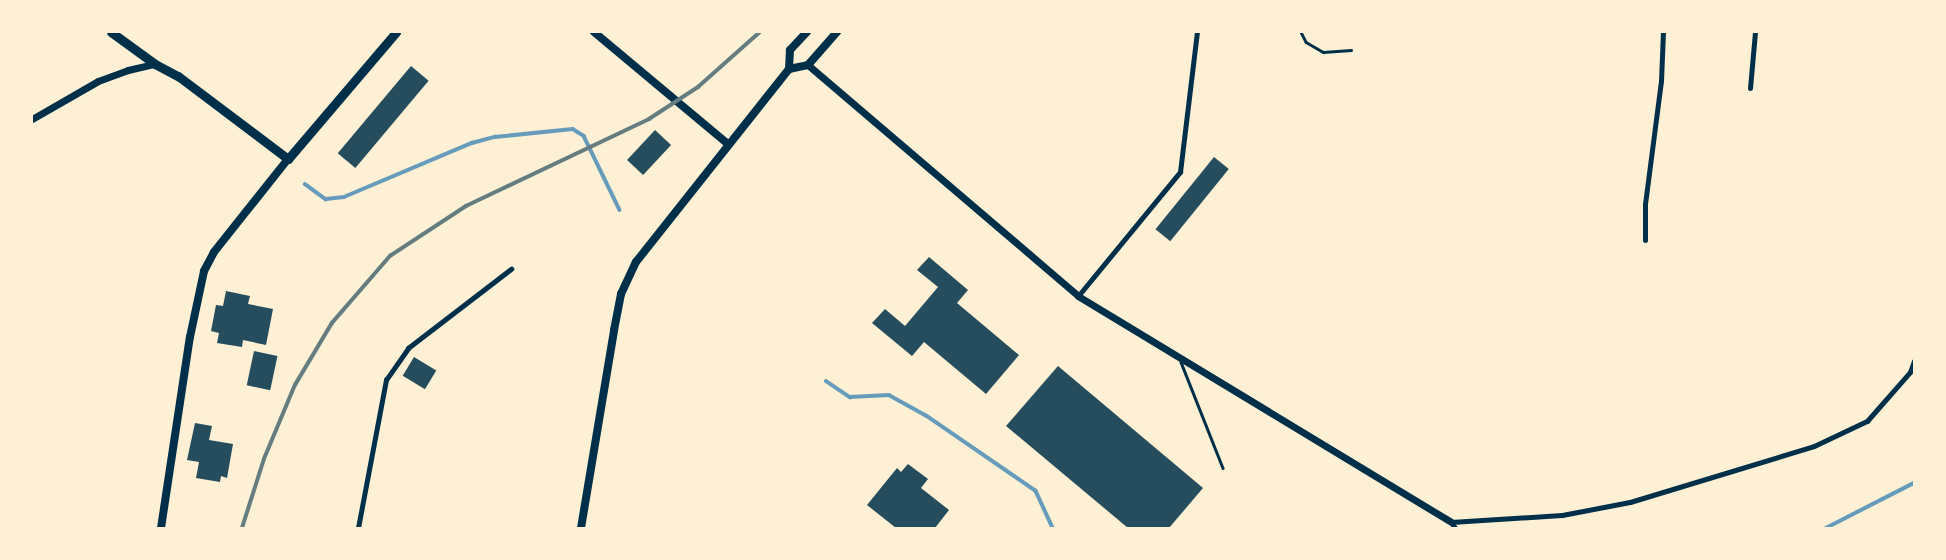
<!DOCTYPE html>
<html>
<head>
<meta charset="utf-8">
<style>
  body { margin:0 }
  #map { position:relative; width:1946px; height:560px; overflow:hidden; background:#fdf0d5; font-family:"IBM Plex Sans",sans-serif }
  div>[style] { position:absolute }
  .stream>* { height:3.5px; margin:-1.75px; padding:0 1.75px; transform-origin:1.75px; border-radius:1.75px; background:#669bbc }
  .building>* { inset:0; background:#264d5e; transform-origin:0 0 }
  .service>* { height:2.5px; margin:-1.25px; padding:0 1.25px; transform-origin:1.25px; border-radius:1.25px; background:#003049 }
  .pedestrian>* { height:4.5px; margin:-2.25px; padding:0 2.25px; transform-origin:2.25px; border-radius:2.25px; background:#003049 }
  .minor>* { height:5px; margin:-2.5px; padding:0 2.5px; transform-origin:2.5px; border-radius:2.5px; background:#003049 }
  .tertiary>* { height:7px; margin:-3.5px; padding:0 3.5px; transform-origin:3.5px; border-radius:3.5px; background:#003049 }
  .secondary>* { height:8px; margin:-4px; padding:0 4px; transform-origin:4px; border-radius:4px; background:#003049 }
  .primary>* { height:9px; margin:-4.5px; padding:0 4.5px; transform-origin:4.5px; border-radius:4.5px; background:#003049 }
  .rail>* { height:3.5px; margin:-1.75px; padding:0 1.75px; transform-origin:1.75px; border-radius:1.75px; background:#657d81 }
  span { translate:-50% -50%; white-space:nowrap; text-align:center; line-height:1.15; -webkit-text-stroke:5px #fdf0d5; paint-order:stroke }
  .frame { position:absolute; inset:0; border:33px solid #fdf0d5; pointer-events:none }
</style>
</head>
<body>
<div id="map">
  <div class="stream">
    <div style="left:305px;top:184px;width:26px;rotate:36deg"></div>
    <div style="left:326px;top:199px;width:18px;rotate:-6deg"></div>
    <div style="left:344px;top:197px;width:139px;rotate:-22.9deg"></div>
    <div style="left:472px;top:143px;width:24px;rotate:-15deg"></div>
    <div style="left:495px;top:137px;width:78px;rotate:-5.9deg"></div>
    <div style="left:573px;top:129px;width:13px;rotate:32deg"></div>
    <div style="left:584px;top:136px;width:82px;rotate:64.1deg"></div>
    <div style="left:826px;top:381px;width:29px;rotate:34deg"></div>
    <div style="left:850px;top:397px;width:39px;rotate:-3deg"></div>
    <div style="left:889px;top:395px;width:43px;rotate:28.9deg"></div>
    <div style="left:927px;top:416px;width:132px;rotate:34.5deg"></div>
    <div style="left:1036px;top:491px;width:41px;rotate:65.3deg"></div>
    <div style="left:1826px;top:528px;width:99px;rotate:-27.1deg"></div>
  </div>
  <div class="building">
    <div style="left:411px;top:66px;width:23px;height:114px;rotate:40deg"></div>
    <div style="left:655px;top:130px;width:22px;height:41px;rotate:43deg"></div>
    <div style="left:1214px;top:157px;width:19px;height:93px;rotate:39deg"></div>
    <div style="clip-path:polygon(929px 257px,968px 290px,957px 303px,1019px 355px,986px 394px,924px 342px,912px 356px,872px 323px,885px 309px,905px 326px,938px 287px,917px 270px)"></div>
    <div style="clip-path:polygon(226px 291px,250px 296px,248px 304px,273px 309px,266px 345px,243px 340px,242px 347px,217px 343px,219px 333px,211px 331px,216px 305px,223px 306px)"></div>
    <div style="left:254px;top:351px;width:24px;height:35px;rotate:12deg"></div>
    <div style="left:414px;top:357px;width:26px;height:22px;rotate:31deg"></div>
    <div style="clip-path:polygon(1058px 366px,1203px 488px,1169px 528px,1128px 528px,1006px 426px)"></div>
    <div style="clip-path:polygon(195px 423px,212px 426px,209px 440px,233px 444px,227px 478px,221px 476px,220px 482px,196px 478px,199px 462px,187px 460px)"></div>
    <div style="clip-path:polygon(908px 464px,928px 479px,921px 488px,949px 510px,935px 528px,896px 528px,867px 505px,897px 468px,901px 472px)"></div>
  </div>
  <div class="service">
    <div style="left:1301px;top:32px;width:11px;rotate:63deg"></div>
    <div style="left:1306px;top:42px;width:20px;rotate:30deg"></div>
    <div style="left:1323px;top:52px;width:28px;rotate:-4deg"></div>
    <div style="left:1181px;top:362px;width:114px;rotate:68.4deg"></div>
  </div>
  <div class="pedestrian">
    <div style="left:358px;top:528px;width:151px;rotate:-79.3deg"></div>
    <div style="left:386px;top:380px;width:39px;rotate:-55deg"></div>
    <div style="left:408px;top:348px;width:130px;rotate:-37.5deg"></div>
  </div>
  <div class="minor">
    <div style="left:1750px;top:88px;width:56px;rotate:-84.9deg"></div>
    <div style="left:1645px;top:240px;width:36px;rotate:-90deg"></div>
    <div style="left:1645px;top:204px;width:124px;rotate:-82.6deg"></div>
    <div style="left:1661px;top:81px;width:49px;rotate:-87.7deg"></div>
    <div style="left:1078px;top:296px;width:161px;rotate:-50.6deg"></div>
    <div style="left:1180px;top:172px;width:141px;rotate:-83.1deg"></div>
    <div style="left:1455px;top:528px;width:7px;rotate:-124deg"></div>
    <div style="left:1451px;top:522px;width:111px;rotate:-3.6deg"></div>
    <div style="left:1562px;top:515px;width:69px;rotate:-10.8deg"></div>
    <div style="left:1630px;top:502px;width:192px;rotate:-16.9deg"></div>
    <div style="left:1814px;top:446px;width:59px;rotate:-25.3deg"></div>
    <div style="left:1867px;top:421px;width:65px;rotate:-48.7deg"></div>
    <div style="left:1910px;top:372px;width:12px;rotate:-70deg"></div>
  </div>
  <div class="tertiary">
    <div style="left:808px;top:65px;width:355px;rotate:40.5deg"></div>
    <div style="left:1078px;top:296px;width:436px;rotate:31.2deg"></div>
    <div style="left:32px;top:119px;width:76px;rotate:-29.9deg"></div>
    <div style="left:98px;top:81px;width:32px;rotate:-20deg"></div>
    <div style="left:128px;top:70px;width:28px;rotate:-13deg"></div>
  </div>
  <div class="secondary">
    <div style="left:594px;top:32px;width:175px;rotate:39.9deg"></div>
    <div style="left:789px;top:69px;width:19px;rotate:-12deg"></div>
    <div style="left:808px;top:65px;width:44px;rotate:-48.7deg"></div>
    <div style="left:161px;top:528px;width:193px;rotate:-81.4deg"></div>
    <div style="left:190px;top:337px;width:67px;rotate:-78deg"></div>
    <div style="left:204px;top:271px;width:21px;rotate:-62deg"></div>
    <div style="left:214px;top:252px;width:119px;rotate:-51.5deg"></div>
    <div style="left:581px;top:528px;width:201px;rotate:-80.5deg"></div>
    <div style="left:614px;top:330px;width:37px;rotate:-79deg"></div>
    <div style="left:621px;top:294px;width:35px;rotate:-65deg"></div>
    <div style="left:636px;top:262px;width:246px;rotate:-51.6deg"></div>
    <div style="left:789px;top:69px;width:19px;rotate:-87deg"></div>
    <div style="left:790px;top:50px;width:25px;rotate:-47deg"></div>
  </div>
  <div class="primary">
    <div style="left:111px;top:32px;width:54px;rotate:36deg"></div>
    <div style="left:155px;top:64px;width:26px;rotate:28deg"></div>
    <div style="left:178px;top:76px;width:138px;rotate:37deg"></div>
    <div style="left:288px;top:159px;width:167px;rotate:-49.6deg"></div>
  </div>
  <div class="rail">
    <div style="left:242px;top:528px;width:72px;rotate:-72.3deg"></div>
    <div style="left:264px;top:459px;width:80px;rotate:-67.3deg"></div>
    <div style="left:295px;top:385px;width:72px;rotate:-59.2deg"></div>
    <div style="left:332px;top:323px;width:89px;rotate:-49.1deg"></div>
    <div style="left:390px;top:256px;width:91px;rotate:-33.3deg"></div>
    <div style="left:466px;top:206px;width:203px;rotate:-25.4deg"></div>
    <div style="left:649px;top:119px;width:59px;rotate:-33.1deg"></div>
    <div style="left:698px;top:87px;width:83px;rotate:-41.6deg"></div>
  </div>
  <div class="frame"></div>
</div>
</body>
</html>
